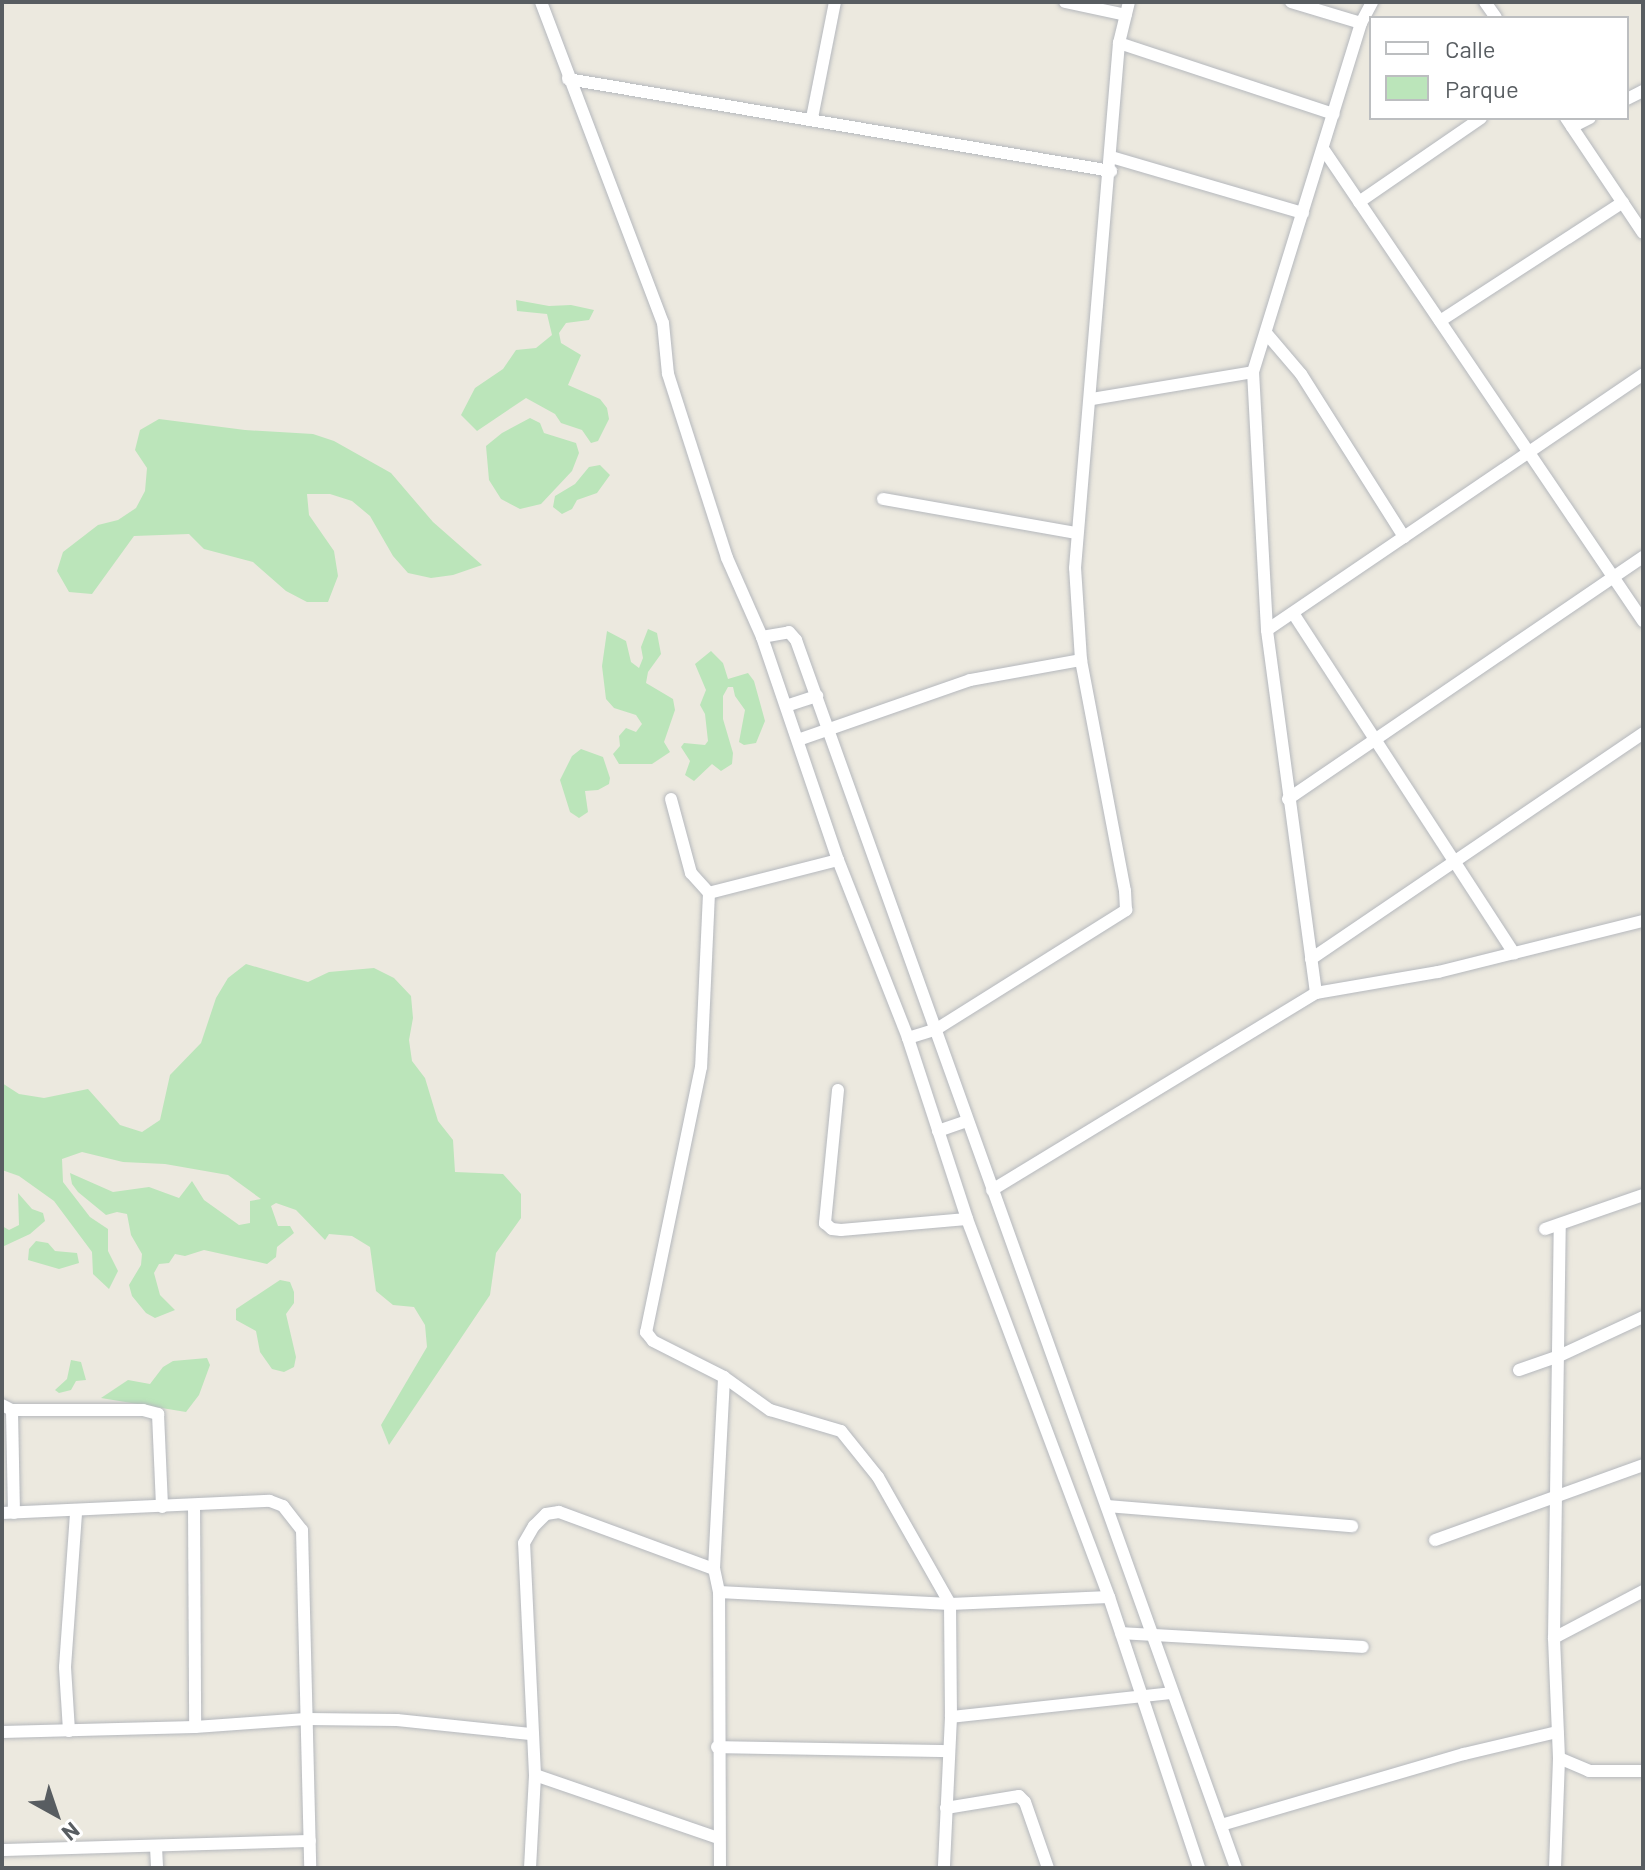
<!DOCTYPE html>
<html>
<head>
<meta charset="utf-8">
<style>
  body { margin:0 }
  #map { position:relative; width:1645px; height:1870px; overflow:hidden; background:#ece9df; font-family:Barlow,sans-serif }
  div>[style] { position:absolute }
  .green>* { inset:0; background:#bbe5ba }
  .roads { filter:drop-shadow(0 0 2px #b5b8bd) drop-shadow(0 0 2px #b5b8bd) }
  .street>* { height:12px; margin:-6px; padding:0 6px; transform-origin:6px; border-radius:6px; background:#fff }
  span { translate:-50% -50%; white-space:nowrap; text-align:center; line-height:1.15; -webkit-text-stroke:6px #fff; paint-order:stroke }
  .frame { position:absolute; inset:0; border:4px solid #585d61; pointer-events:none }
  .legend { position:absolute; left:1369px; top:16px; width:260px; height:104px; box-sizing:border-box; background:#fff; border:2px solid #bcbec0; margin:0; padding:10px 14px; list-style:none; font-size:24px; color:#585d61 }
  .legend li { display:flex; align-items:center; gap:16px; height:40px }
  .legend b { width:40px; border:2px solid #bcbec0 }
  .north { position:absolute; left:16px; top:1774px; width:80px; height:80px; -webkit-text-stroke:6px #fff; paint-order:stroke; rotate:140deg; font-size:22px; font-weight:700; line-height:32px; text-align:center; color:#585d61 }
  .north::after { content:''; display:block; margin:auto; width:28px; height:36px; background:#585d61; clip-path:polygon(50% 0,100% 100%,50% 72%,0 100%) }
</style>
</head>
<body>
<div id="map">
  <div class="green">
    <div style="clip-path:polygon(516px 300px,549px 306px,571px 305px,594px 310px,589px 320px,566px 323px,559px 333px,561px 343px,581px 355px,568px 385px,600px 399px,607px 408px,609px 419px,598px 441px,591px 443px,582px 430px,561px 423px,555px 414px,526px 398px,477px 431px,461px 415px,475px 388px,503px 369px,516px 350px,536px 348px,552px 335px,547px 314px,517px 311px)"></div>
    <div style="clip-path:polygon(530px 418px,540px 423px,544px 433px,576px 443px,579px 453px,572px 471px,541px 504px,520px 509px,501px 499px,489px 480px,486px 446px,502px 433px)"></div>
    <div style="clip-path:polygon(159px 419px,245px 430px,313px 434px,334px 441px,391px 473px,433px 522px,482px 565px,453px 575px,431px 578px,408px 573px,393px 556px,370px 516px,352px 501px,330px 494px,307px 494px,309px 515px,334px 551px,338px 576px,328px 602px,307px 602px,286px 591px,253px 562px,204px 549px,189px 534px,134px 536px,92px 594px,69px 592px,57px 571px,63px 552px,98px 525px,118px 520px,136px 508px,145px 491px,147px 468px,135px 450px,140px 430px)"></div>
    <div style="clip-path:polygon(600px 465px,610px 475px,597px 493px,577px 500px,572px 509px,562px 514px,553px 507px,555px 496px,575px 484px,589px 467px)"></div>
    <div style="clip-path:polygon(648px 629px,657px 633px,661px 654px,648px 672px,646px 683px,673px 699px,675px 710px,664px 742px,670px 752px,652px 764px,619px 764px,613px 754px,620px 746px,619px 736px,626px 728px,636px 732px,642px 724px,636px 715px,614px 708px,606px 699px,602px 666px,607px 631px,626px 641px,631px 662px,639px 668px,643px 658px,641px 647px)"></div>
    <div style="clip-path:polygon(711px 651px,723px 663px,728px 679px,748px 673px,754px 681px,765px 721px,756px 743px,744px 745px,739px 742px,745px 710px,735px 696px,733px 687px,728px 687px,723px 696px,723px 719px,733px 753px,732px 764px,721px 771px,712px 764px,694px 781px,685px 775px,690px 761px,681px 747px,684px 743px,705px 745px,708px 741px,705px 714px,700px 705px,706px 690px,695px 664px)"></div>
    <div style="clip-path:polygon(581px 749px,603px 757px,610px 778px,609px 784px,598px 790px,585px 791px,588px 812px,579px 818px,570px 812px,560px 780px,572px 756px)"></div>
    <div style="clip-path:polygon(246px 964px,308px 982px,329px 972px,374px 968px,394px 978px,411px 996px,413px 1018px,409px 1040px,412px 1061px,425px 1078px,438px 1121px,453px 1140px,455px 1172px,503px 1174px,521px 1194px,521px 1218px,496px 1253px,490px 1295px,389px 1445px,381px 1425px,427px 1347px,425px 1325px,414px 1307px,393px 1305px,376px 1291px,370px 1247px,352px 1236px,329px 1234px,325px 1240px,296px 1210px,276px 1203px,271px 1206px,278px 1226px,290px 1226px,294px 1233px,277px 1247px,276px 1257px,267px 1264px,204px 1250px,185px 1256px,175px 1254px,169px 1263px,159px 1264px,154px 1273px,160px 1295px,175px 1310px,155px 1318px,146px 1313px,132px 1296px,129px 1285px,141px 1265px,142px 1254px,131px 1235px,127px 1214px,117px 1212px,106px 1215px,78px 1192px,72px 1184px,70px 1173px,113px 1192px,149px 1187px,179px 1198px,192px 1181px,204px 1200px,239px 1225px,250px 1223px,250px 1201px,261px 1199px,228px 1175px,165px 1164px,123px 1162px,82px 1152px,62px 1159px,63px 1182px,90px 1217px,108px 1229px,108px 1251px,118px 1271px,109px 1289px,93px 1274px,92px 1252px,54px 1201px,19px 1176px,2px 1170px,2px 1083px,19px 1094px,44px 1098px,88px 1089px,120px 1125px,142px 1132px,160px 1120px,170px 1075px,201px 1043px,216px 998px,228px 978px)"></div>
    <div style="clip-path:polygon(18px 1193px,32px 1209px,43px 1213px,45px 1221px,30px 1234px,2px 1247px,2px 1226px,9px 1230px,19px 1225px)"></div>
    <div style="clip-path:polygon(36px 1241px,48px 1243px,55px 1251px,77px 1253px,79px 1263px,59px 1269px,28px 1260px,29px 1249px)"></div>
    <div style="clip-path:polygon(280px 1280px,290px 1282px,294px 1292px,294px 1303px,286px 1314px,296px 1357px,294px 1367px,284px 1372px,272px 1369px,260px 1352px,256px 1331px,236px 1320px,236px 1309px)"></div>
    <div style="clip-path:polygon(207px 1358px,210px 1365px,199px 1395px,186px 1412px,101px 1398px,128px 1380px,150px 1384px,163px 1367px,173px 1361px)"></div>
    <div style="clip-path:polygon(71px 1360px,81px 1362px,86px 1380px,76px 1381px,71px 1390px,59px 1393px,55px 1390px,67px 1379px)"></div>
  </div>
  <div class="roads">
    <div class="street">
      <div style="left:541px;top:2px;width:343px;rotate:69.2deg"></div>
      <div style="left:663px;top:323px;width:51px;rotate:84.4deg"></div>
      <div style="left:668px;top:374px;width:193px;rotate:72.2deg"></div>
      <div style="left:727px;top:558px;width:86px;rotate:66.1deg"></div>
      <div style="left:762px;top:637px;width:236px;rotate:71.2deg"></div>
      <div style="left:838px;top:860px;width:191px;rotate:68.5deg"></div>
      <div style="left:908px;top:1038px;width:190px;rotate:71.9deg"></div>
      <div style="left:967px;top:1219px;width:404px;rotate:69.4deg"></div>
      <div style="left:1109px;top:1597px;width:286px;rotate:71.6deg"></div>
      <div style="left:1065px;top:2px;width:62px;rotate:12deg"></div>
      <div style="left:1291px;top:2px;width:73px;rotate:16.7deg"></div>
      <div style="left:1485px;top:2px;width:19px;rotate:55deg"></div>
      <div style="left:1119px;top:43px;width:226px;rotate:18.3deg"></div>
      <div style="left:568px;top:79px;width:551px;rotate:9.62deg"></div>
      <div style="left:1627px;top:99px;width:18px;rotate:-27deg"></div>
      <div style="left:812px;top:118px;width:118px;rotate:-78.8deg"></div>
      <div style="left:1566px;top:118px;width:138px;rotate:56.2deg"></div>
      <div style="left:1572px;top:127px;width:20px;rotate:-27deg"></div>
      <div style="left:1324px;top:150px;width:569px;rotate:55.89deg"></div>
      <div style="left:1111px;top:157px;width:200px;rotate:16.3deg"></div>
      <div style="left:1359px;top:202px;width:148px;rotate:-34.5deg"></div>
      <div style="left:1440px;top:321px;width:218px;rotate:-33deg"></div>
      <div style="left:1266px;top:333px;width:54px;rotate:49.5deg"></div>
      <div style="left:1301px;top:374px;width:193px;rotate:57.7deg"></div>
      <div style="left:1092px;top:399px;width:163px;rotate:-9.5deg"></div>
      <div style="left:883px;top:499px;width:195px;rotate:10deg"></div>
      <div style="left:1293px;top:613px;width:406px;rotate:57deg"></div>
      <div style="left:1267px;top:630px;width:455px;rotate:-34.2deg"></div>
      <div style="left:762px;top:637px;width:27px;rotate:-10deg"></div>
      <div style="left:789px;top:632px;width:11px;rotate:49deg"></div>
      <div style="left:796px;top:640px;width:1304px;rotate:70.29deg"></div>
      <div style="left:786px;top:706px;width:33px;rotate:-18deg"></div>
      <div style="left:798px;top:740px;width:182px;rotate:-19.2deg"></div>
      <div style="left:970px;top:680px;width:113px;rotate:-10.2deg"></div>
      <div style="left:671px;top:799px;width:77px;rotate:74.9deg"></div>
      <div style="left:691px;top:873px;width:27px;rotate:48deg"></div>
      <div style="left:1288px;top:799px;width:430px;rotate:-34.3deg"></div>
      <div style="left:838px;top:860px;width:133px;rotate:165.7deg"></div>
      <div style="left:709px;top:893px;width:174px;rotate:92.6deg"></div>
      <div style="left:701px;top:1067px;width:271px;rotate:101.7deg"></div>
      <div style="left:646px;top:1332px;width:11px;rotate:52deg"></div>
      <div style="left:653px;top:1341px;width:80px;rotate:26.9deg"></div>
      <div style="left:724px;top:1377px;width:57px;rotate:35.7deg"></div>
      <div style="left:770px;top:1410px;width:74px;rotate:16.5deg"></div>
      <div style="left:841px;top:1431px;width:59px;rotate:51.2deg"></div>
      <div style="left:878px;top:1477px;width:146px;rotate:60.4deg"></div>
      <div style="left:950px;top:1604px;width:113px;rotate:89.5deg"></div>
      <div style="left:951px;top:1717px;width:151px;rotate:92.7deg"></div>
      <div style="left:1311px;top:959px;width:402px;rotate:-34.2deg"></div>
      <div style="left:1316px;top:993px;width:366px;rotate:-97.7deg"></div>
      <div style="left:1267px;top:630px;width:258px;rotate:-93.1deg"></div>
      <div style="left:1253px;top:372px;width:365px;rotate:-72.8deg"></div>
      <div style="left:1361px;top:23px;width:24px;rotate:-62deg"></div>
      <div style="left:908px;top:1038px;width:28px;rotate:-17deg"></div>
      <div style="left:935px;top:1030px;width:226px;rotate:-32.1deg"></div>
      <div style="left:1126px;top:910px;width:19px;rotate:-93deg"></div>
      <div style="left:1125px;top:891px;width:235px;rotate:-100.8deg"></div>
      <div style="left:1081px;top:660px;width:92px;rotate:-93.7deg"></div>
      <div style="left:1075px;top:568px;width:527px;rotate:-85.21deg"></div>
      <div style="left:1119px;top:43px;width:42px;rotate:-76.3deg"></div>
      <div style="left:838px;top:1090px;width:134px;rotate:95.6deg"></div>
      <div style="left:825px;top:1223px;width:9px;rotate:41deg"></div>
      <div style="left:832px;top:1229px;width:9px;rotate:6deg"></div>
      <div style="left:841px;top:1230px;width:126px;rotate:-5deg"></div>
      <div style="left:938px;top:1131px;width:31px;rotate:-19deg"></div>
      <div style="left:992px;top:1190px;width:379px;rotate:-31.3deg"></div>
      <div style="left:1316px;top:993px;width:124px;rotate:-9.8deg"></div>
      <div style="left:1438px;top:972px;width:211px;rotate:-14deg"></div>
      <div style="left:1545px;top:1229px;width:104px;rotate:-19.1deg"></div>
      <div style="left:1519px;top:1370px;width:42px;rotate:-19.3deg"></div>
      <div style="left:1559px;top:1356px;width:93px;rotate:-24.9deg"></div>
      <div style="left:2px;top:1405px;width:11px;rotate:27deg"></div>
      <div style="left:12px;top:1410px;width:131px"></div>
      <div style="left:143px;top:1410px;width:16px;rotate:15deg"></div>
      <div style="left:158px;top:1414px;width:93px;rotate:87.5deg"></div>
      <div style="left:12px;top:1410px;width:103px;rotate:88.9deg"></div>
      <div style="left:194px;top:1505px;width:222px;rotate:89.7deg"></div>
      <div style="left:1107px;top:1506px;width:246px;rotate:4.7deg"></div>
      <div style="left:2px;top:1513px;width:268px;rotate:-2.6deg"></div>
      <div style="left:270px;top:1501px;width:14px;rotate:21deg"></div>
      <div style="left:283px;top:1506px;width:31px;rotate:52deg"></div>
      <div style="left:302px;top:1530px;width:338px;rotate:88.6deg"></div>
      <div style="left:1435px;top:1540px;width:221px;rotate:-19.8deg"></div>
      <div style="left:719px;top:1592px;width:231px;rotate:3deg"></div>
      <div style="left:950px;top:1604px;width:159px;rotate:-2.5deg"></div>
      <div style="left:1121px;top:1633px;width:242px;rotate:3.3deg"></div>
      <div style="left:1554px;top:1638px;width:101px;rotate:-27.8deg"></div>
      <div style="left:951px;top:1717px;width:222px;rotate:-6.2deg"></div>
      <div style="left:69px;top:1731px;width:64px;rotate:-93.6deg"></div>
      <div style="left:65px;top:1667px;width:155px;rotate:-85.9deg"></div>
      <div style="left:2px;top:1732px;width:193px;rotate:-1.5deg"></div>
      <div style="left:195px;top:1727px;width:111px;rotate:-4.1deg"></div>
      <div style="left:306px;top:1719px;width:91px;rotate:0.6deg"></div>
      <div style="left:397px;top:1720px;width:134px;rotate:6deg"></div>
      <div style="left:717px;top:1747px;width:231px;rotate:1deg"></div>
      <div style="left:1559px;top:1758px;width:33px;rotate:23deg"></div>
      <div style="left:1589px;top:1771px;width:54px"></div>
      <div style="left:535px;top:1775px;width:194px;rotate:19deg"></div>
      <div style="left:946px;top:1808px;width:74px;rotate:-9.3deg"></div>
      <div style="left:1019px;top:1796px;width:8px;rotate:45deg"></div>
      <div style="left:1025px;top:1802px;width:70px;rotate:70.8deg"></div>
      <div style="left:1221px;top:1825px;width:253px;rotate:-16.3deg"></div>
      <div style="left:1464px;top:1754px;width:96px;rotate:-13.3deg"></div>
      <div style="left:156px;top:1847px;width:21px;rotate:87deg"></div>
      <div style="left:2px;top:1850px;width:308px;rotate:-1.7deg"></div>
      <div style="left:530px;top:1868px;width:93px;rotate:-86.9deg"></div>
      <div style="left:535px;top:1775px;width:232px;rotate:-92.7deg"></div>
      <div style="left:524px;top:1543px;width:20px;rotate:-60deg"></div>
      <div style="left:534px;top:1526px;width:17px;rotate:-45deg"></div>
      <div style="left:546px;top:1514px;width:13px;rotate:-9deg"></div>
      <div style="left:559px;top:1512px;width:165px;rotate:20.2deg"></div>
      <div style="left:720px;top:1868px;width:276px;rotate:-90.2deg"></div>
      <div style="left:719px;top:1592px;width:24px;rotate:-102deg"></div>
      <div style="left:714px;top:1569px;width:192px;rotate:-87deg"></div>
      <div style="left:1555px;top:1868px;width:110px;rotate:-87.9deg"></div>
      <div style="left:1559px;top:1758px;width:120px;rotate:-92.4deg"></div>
      <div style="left:1554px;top:1638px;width:413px;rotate:-89.2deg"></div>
    </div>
  </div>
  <div class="frame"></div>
  <ul class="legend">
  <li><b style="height:10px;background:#fff"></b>Calle</li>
  <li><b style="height:22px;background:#bbe5ba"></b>Parque</li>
  </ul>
  <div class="north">N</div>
</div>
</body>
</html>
